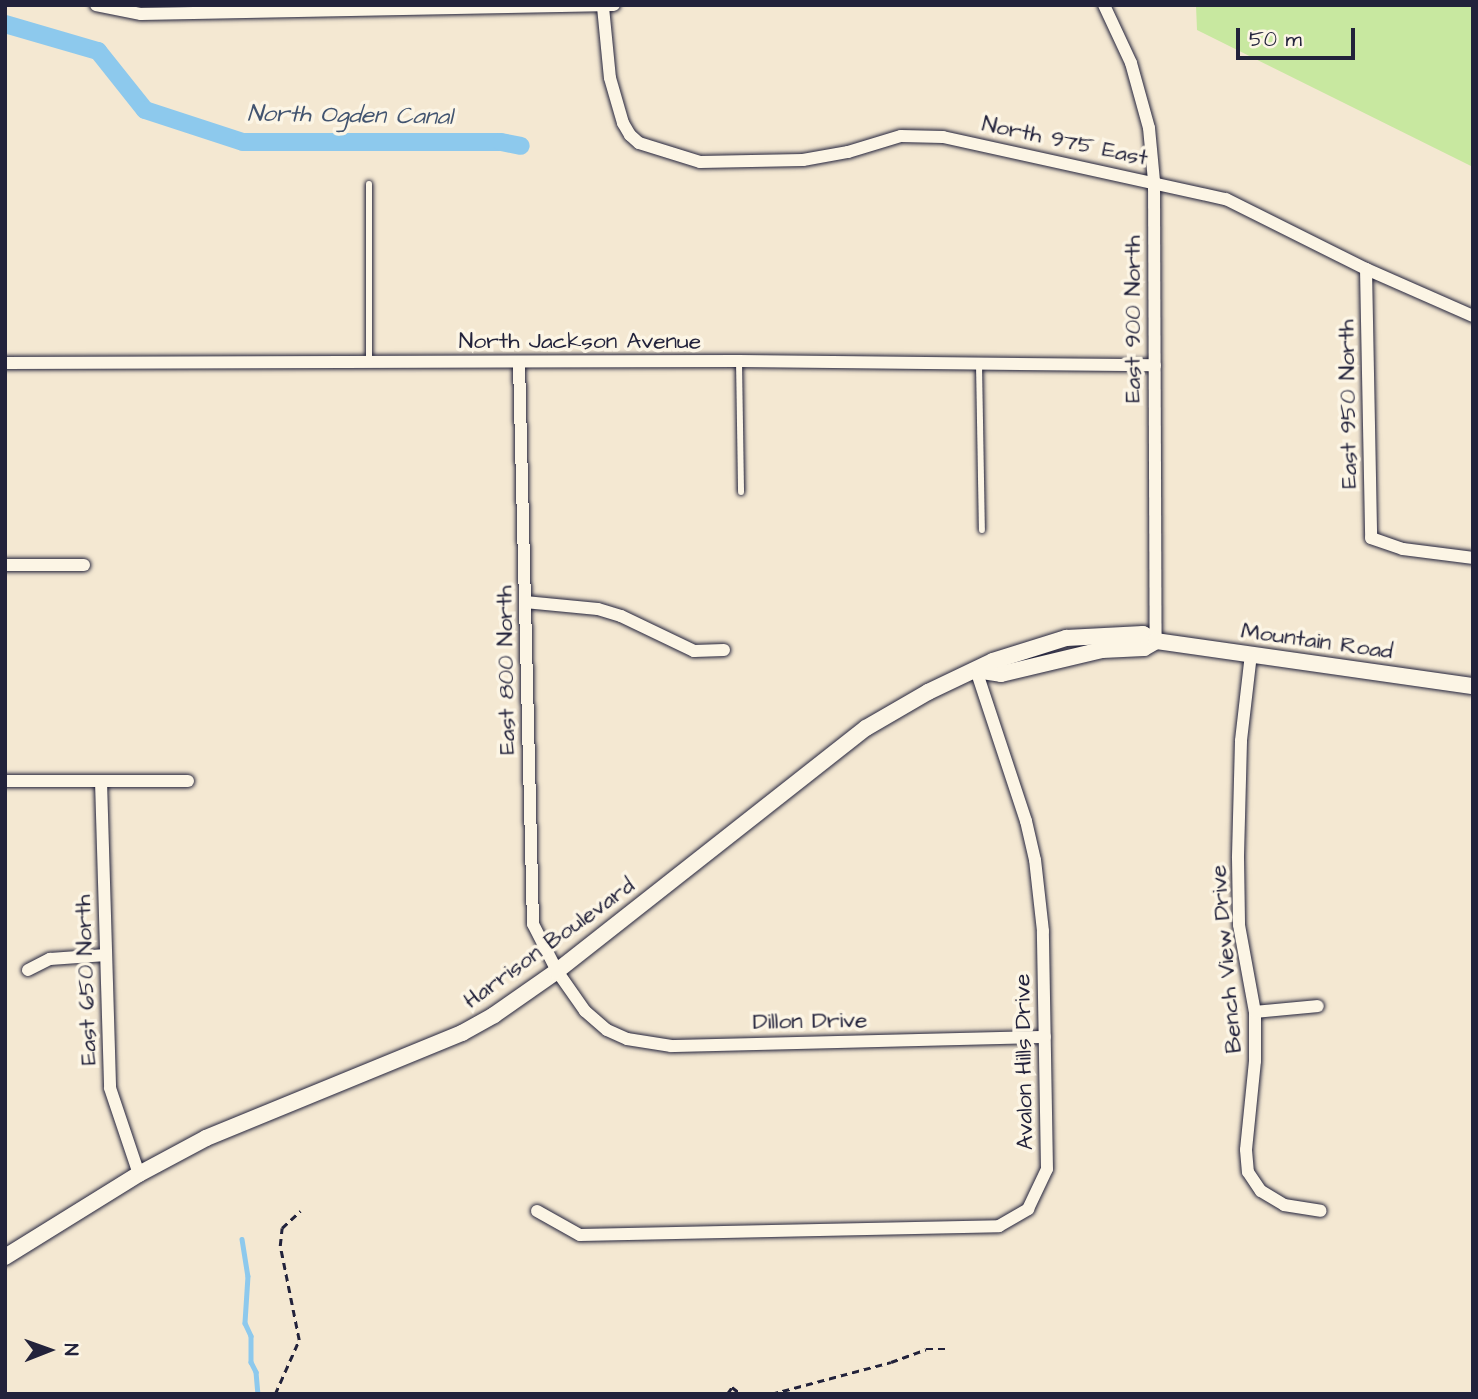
<!DOCTYPE html>
<html>
<head>
<meta charset="utf-8">
<style>
  body { margin:0 }
  #map { position:relative; width:1478px; height:1399px; overflow:hidden; background:#f4e8d2; font-family:"Architects Daughter",sans-serif }
  div>[style] { position:absolute }
  .green>* { inset:0; background:#c8e8a0 }
  .stream>* { height:4.5px; margin:-2.25px; padding:0 2.25px; transform-origin:2.25px; border-radius:2.25px; background:#8dc9ed }
  .canal>* { height:18px; margin:-9px; padding:0 9px; transform-origin:9px; border-radius:9px; background:#8dc9ed }
  .path>* { height:2.5px; margin-top:-1.25px; transform-origin:0; background:repeating-linear-gradient(90deg,#22223b 0 7px,transparent 0 12px) }
  .roads { filter:drop-shadow(0 0 2px #22223b) drop-shadow(0 0 2px #22223b) }
  .service>* { height:6px; margin:-3px; padding:0 3px; transform-origin:3px; border-radius:3px; background:#fcf5e5 }
  .minor>* { height:12px; margin:-6px; padding:0 6px; transform-origin:6px; border-radius:6px; background:#fcf5e5 }
  .tertiary>* { height:16px; margin:-8px; padding:0 8px; transform-origin:8px; border-radius:8px; background:#fcf5e5 }
  span { translate:-50% -50%; white-space:nowrap; text-align:center; line-height:1.15; -webkit-text-stroke:7px #fcf5e5; paint-order:stroke }
  .street-label { font-size:23px; color:#22223b }
  .water-label { font-size:24px; color:#425470; font-style:italic }
  .frame { position:absolute; inset:0; border:7px solid #22223b; pointer-events:none }
  .north { position:absolute; left:14px; top:1315px; width:70px; height:70px; -webkit-text-stroke:5px #fcf5e5; paint-order:stroke; rotate:89deg; font-size:19px; font-weight:700; line-height:28px; text-align:center; color:#22223b }
  .north::after { content:''; display:block; margin:auto; width:24px; height:32px; background:#22223b; clip-path:polygon(50% 0,100% 100%,50% 72%,0 100%) }
  .scale { position:absolute; left:1236px; top:28px; width:119px; height:32px; box-sizing:border-box; border:4px solid #22223b; border-top:0; padding-left:9px; font-size:21px; line-height:24px; white-space:nowrap; color:#22223b; -webkit-text-stroke:5px #fcf5e5; paint-order:stroke }
</style>
</head>
<body>
<div id="map">
  <div class="green">
    <div style="clip-path:polygon(1196px 5px,1473px 5px,1473px 167px,1197px 30px)"></div>
  </div>
  <div class="stream">
    <div style="left:242px;top:1239px;width:37px;rotate:81deg"></div>
    <div style="left:248px;top:1276px;width:47px;rotate:93.7deg"></div>
    <div style="left:245px;top:1323px;width:14px;rotate:65deg"></div>
    <div style="left:251px;top:1336px;width:26px;rotate:90deg"></div>
    <div style="left:251px;top:1362px;width:11px;rotate:63deg"></div>
    <div style="left:256px;top:1372px;width:22px;rotate:85deg"></div>
  </div>
  <div class="canal">
    <div style="left:5px;top:24px;width:97px;rotate:16.2deg"></div>
    <div style="left:98px;top:51px;width:75px;rotate:51.5deg"></div>
    <div style="left:145px;top:110px;width:103px;rotate:18.1deg"></div>
    <div style="left:243px;top:142px;width:258px"></div>
    <div style="left:501px;top:142px;width:20px;rotate:11deg"></div>
  </div>
  <div class="path">
    <div style="left:275px;top:1394px;width:59px;rotate:-66deg"></div>
    <div style="left:299px;top:1340px;width:96px;rotate:-101.4deg"></div>
    <div style="left:280px;top:1246px;width:18px;rotate:-84deg"></div>
    <div style="left:282px;top:1228px;width:25px;rotate:-43deg"></div>
    <div style="left:727px;top:1394px;width:9px;rotate:-54deg"></div>
    <div style="left:732px;top:1387px;width:11px;rotate:38deg"></div>
    <div style="left:771px;top:1394px;width:124px;rotate:-14.9deg"></div>
    <div style="left:891px;top:1362px;width:37px;rotate:-20deg"></div>
    <div style="left:926px;top:1349px;width:22px"></div>
  </div>
  <div class="roads">
    <div class="service">
      <div style="left:739px;top:361px;width:131px;rotate:89.1deg"></div>
      <div style="left:369px;top:362px;width:178px;rotate:-90deg"></div>
      <div style="left:979px;top:364px;width:166px;rotate:89deg"></div>
    </div>
    <div class="minor">
      <div style="left:96px;top:5px;width:46px;rotate:11.3deg"></div>
      <div style="left:141px;top:14px;width:473px;rotate:-1.1deg"></div>
      <div style="left:1104px;top:5px;width:64px;rotate:65deg"></div>
      <div style="left:1131px;top:63px;width:67px;rotate:74.5deg"></div>
      <div style="left:1149px;top:128px;width:53px;rotate:84.6deg"></div>
      <div style="left:1154px;top:181px;width:460px;rotate:89.8deg"></div>
      <div style="left:603px;top:7px;width:71px;rotate:84.4deg"></div>
      <div style="left:610px;top:78px;width:47px;rotate:73.9deg"></div>
      <div style="left:623px;top:123px;width:14px;rotate:60deg"></div>
      <div style="left:630px;top:135px;width:12px;rotate:42deg"></div>
      <div style="left:639px;top:143px;width:64px;rotate:17.3deg"></div>
      <div style="left:700px;top:162px;width:103px;rotate:-1.1deg"></div>
      <div style="left:803px;top:160px;width:46px;rotate:-10.1deg"></div>
      <div style="left:848px;top:152px;width:55px;rotate:-16.8deg"></div>
      <div style="left:901px;top:136px;width:42px;rotate:1.4deg"></div>
      <div style="left:943px;top:137px;width:290px;rotate:12.4deg"></div>
      <div style="left:1226px;top:199px;width:157px;rotate:26.6deg"></div>
      <div style="left:1366px;top:269px;width:117px;rotate:23.7deg"></div>
      <div style="left:1366px;top:269px;width:269px;rotate:88.9deg"></div>
      <div style="left:1371px;top:538px;width:34px;rotate:19deg"></div>
      <div style="left:1403px;top:549px;width:71px;rotate:7.3deg"></div>
      <div style="left:5px;top:363px;width:734px;rotate:-0.16deg"></div>
      <div style="left:739px;top:361px;width:416px;rotate:0.6deg"></div>
      <div style="left:519px;top:363px;width:561px;rotate:88.57deg"></div>
      <div style="left:533px;top:924px;width:53px;rotate:62.9deg"></div>
      <div style="left:557px;top:971px;width:49px;rotate:55deg"></div>
      <div style="left:585px;top:1011px;width:29px;rotate:41deg"></div>
      <div style="left:607px;top:1030px;width:22px;rotate:24deg"></div>
      <div style="left:627px;top:1039px;width:45px;rotate:9deg"></div>
      <div style="left:671px;top:1046px;width:374px;rotate:-1.4deg"></div>
      <div style="left:5px;top:565px;width:79px"></div>
      <div style="left:525px;top:602px;width:73px;rotate:5.5deg"></div>
      <div style="left:598px;top:609px;width:24px;rotate:17deg"></div>
      <div style="left:621px;top:616px;width:81px;rotate:25.6deg"></div>
      <div style="left:694px;top:651px;width:30px;rotate:-2deg"></div>
      <div style="left:1251px;top:654px;width:88px;rotate:96.6deg"></div>
      <div style="left:1241px;top:741px;width:117px;rotate:91.5deg"></div>
      <div style="left:1238px;top:858px;width:67px;rotate:89.1deg"></div>
      <div style="left:1239px;top:925px;width:88px;rotate:79.6deg"></div>
      <div style="left:1255px;top:1012px;width:49px;rotate:90deg"></div>
      <div style="left:1255px;top:1061px;width:89px;rotate:95.8deg"></div>
      <div style="left:1246px;top:1150px;width:22px;rotate:85deg"></div>
      <div style="left:1248px;top:1172px;width:23px;rotate:56deg"></div>
      <div style="left:1261px;top:1191px;width:27px;rotate:31deg"></div>
      <div style="left:1284px;top:1205px;width:37px;rotate:9deg"></div>
      <div style="left:5px;top:781px;width:183px"></div>
      <div style="left:101px;top:781px;width:307px;rotate:88.3deg"></div>
      <div style="left:110px;top:1088px;width:91px;rotate:71.4deg"></div>
      <div style="left:28px;top:970px;width:25px;rotate:-27deg"></div>
      <div style="left:50px;top:959px;width:56px;rotate:-4.1deg"></div>
      <div style="left:1255px;top:1012px;width:63px;rotate:-5.4deg"></div>
      <div style="left:537px;top:1211px;width:49px;rotate:29.2deg"></div>
      <div style="left:580px;top:1235px;width:419px;rotate:-1.2deg"></div>
      <div style="left:999px;top:1226px;width:34px;rotate:-30deg"></div>
      <div style="left:1028px;top:1209px;width:44px;rotate:-64.6deg"></div>
      <div style="left:1047px;top:1169px;width:238px;rotate:-91deg"></div>
      <div style="left:1043px;top:931px;width:71px;rotate:-96.4deg"></div>
      <div style="left:1035px;top:860px;width:40px;rotate:-103deg"></div>
      <div style="left:1026px;top:821px;width:159px;rotate:-108.3deg"></div>
    </div>
    <div class="tertiary">
      <div style="left:976px;top:670px;width:25px;rotate:9deg"></div>
      <div style="left:1001px;top:674px;width:104px;rotate:-13.4deg"></div>
      <div style="left:1102px;top:650px;width:42px;rotate:-2.7deg"></div>
      <div style="left:1144px;top:648px;width:14px;rotate:-30deg"></div>
      <div style="left:5px;top:1257px;width:158px;rotate:-31.8deg"></div>
      <div style="left:139px;top:1174px;width:76px;rotate:-28.2deg"></div>
      <div style="left:206px;top:1138px;width:277px;rotate:-22.3deg"></div>
      <div style="left:462px;top:1033px;width:37px;rotate:-29deg"></div>
      <div style="left:494px;top:1015px;width:77px;rotate:-34.9deg"></div>
      <div style="left:557px;top:971px;width:393px;rotate:-38.2deg"></div>
      <div style="left:866px;top:728px;width:72px;rotate:-30.1deg"></div>
      <div style="left:928px;top:692px;width:72px;rotate:-25.5deg"></div>
      <div style="left:993px;top:661px;width:77px;rotate:-17.5deg"></div>
      <div style="left:1066px;top:638px;width:77px;rotate:-3deg"></div>
      <div style="left:1143px;top:634px;width:15px;rotate:28deg"></div>
      <div style="left:1156px;top:641px;width:320px;rotate:8.1deg"></div>
    </div>
  </div>
  <div class="street-label">
    <span style="left:1065px;top:141px;rotate:12deg">North 975 East</span>
    <span style="left:1133px;top:319px;rotate:-90deg">East 900 North</span>
    <span style="left:580px;top:341px">North Jackson Avenue</span>
    <span style="left:1348px;top:404px;rotate:-91deg">East 950 North</span>
    <span style="left:1317px;top:641px;rotate:8deg">Mountain Road</span>
    <span style="left:506px;top:670px;rotate:-91deg">East 800 North</span>
    <span style="left:549px;top:943px;rotate:-36deg">Harrison Boulevard</span>
    <span style="left:1226px;top:959px;rotate:-95deg">Bench View Drive</span>
    <span style="left:86px;top:980px;rotate:-92deg">East 650 North</span>
    <span style="left:810px;top:1021px;rotate:-1deg">Dillon Drive</span>
    <span style="left:1024px;top:1062px;rotate:-91deg">Avalon Hills Drive</span>
  </div>
  <div class="water-label">
    <span style="left:350px;top:116px;rotate:1deg">North Ogden Canal</span>
  </div>
  <div class="frame"></div>
  <div class="north">N</div>
  <div class="scale">50 m</div>
</div>
</body>
</html>
